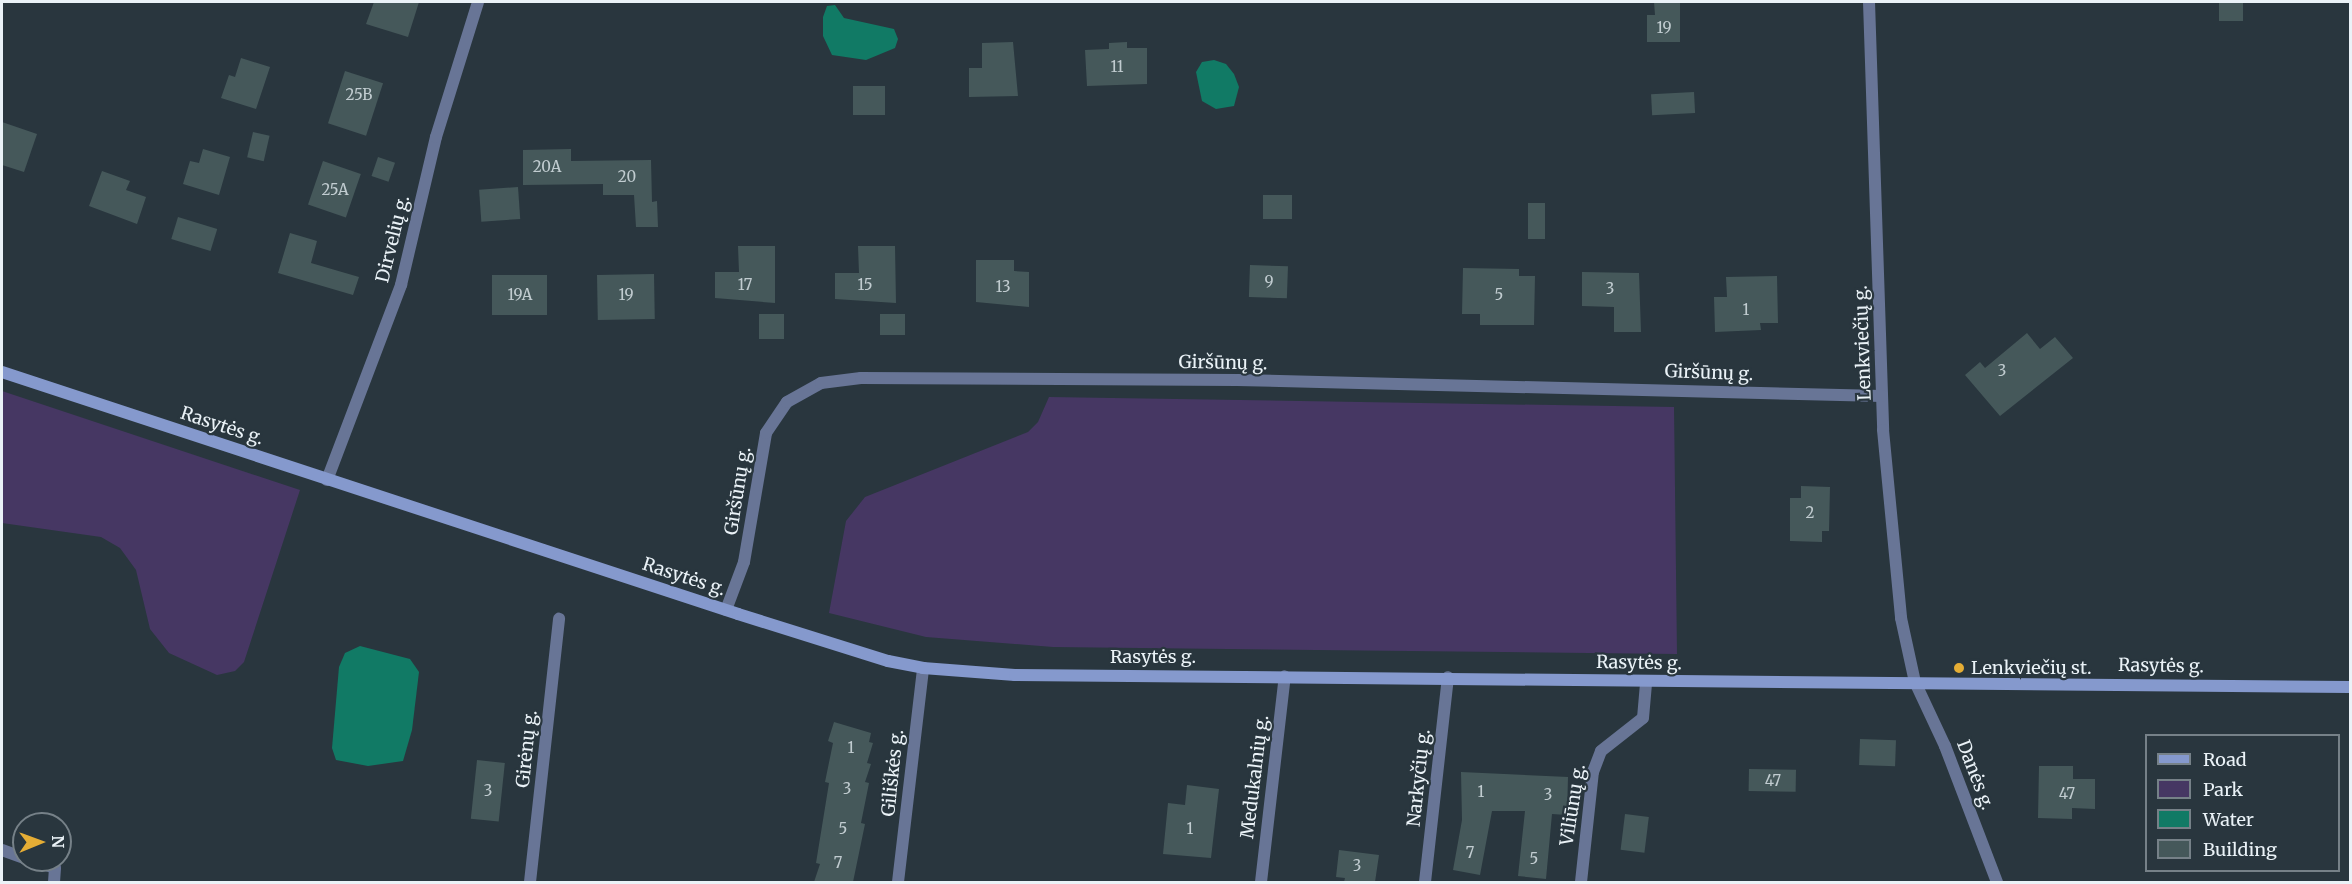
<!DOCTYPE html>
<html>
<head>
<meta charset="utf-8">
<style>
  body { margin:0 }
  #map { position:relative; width:2352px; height:884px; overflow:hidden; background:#29363e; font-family:Merriweather,serif }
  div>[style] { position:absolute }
  .green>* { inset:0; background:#463763 }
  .water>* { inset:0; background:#117a65 }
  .building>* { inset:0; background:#45585a; transform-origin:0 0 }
  .street>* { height:12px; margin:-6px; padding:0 6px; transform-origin:6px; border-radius:6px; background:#687596 }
  .secondary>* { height:12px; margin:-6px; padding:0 6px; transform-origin:6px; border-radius:6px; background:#8599cd }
  .dots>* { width:16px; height:16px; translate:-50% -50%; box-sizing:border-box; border:3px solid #29363e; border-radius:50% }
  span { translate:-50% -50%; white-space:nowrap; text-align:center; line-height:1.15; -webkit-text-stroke:4.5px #29363e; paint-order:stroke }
  .number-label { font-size:15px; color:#c1ccd0 }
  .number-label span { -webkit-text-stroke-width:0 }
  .street-label { font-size:18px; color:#eaf2f7 }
  .poi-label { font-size:18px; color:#eaf2f7 }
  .left { translate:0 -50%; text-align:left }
  .frame { position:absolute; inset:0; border:3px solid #eaf2f7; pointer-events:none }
  .legend { position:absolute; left:2145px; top:734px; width:195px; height:138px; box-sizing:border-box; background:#29363e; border:2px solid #768188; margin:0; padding:8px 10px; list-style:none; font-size:18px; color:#eaf2f7 }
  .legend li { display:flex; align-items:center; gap:12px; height:30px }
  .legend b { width:30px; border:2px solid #768188 }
  .north { position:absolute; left:12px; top:812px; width:60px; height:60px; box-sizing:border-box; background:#29363e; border:2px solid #768188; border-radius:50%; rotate:89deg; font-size:16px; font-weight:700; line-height:24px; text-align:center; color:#eaf2f7 }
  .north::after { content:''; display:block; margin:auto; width:21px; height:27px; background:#e5ad35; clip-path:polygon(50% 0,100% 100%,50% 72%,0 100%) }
</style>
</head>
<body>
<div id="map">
  <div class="green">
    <div style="clip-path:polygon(2px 391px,300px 490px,244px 662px,235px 671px,217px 675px,169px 653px,150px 629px,136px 570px,120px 548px,101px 537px,2px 523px)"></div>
    <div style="clip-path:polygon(1049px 397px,1674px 407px,1677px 654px,1053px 647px,926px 637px,829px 613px,846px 521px,865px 497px,1028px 432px,1038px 422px)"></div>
  </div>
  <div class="water">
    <div style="clip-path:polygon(835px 5px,844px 18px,894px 29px,898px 39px,895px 48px,866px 60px,832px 55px,823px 36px,823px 17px,827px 6px)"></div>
    <div style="clip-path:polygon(1214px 60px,1226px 64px,1234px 74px,1239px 87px,1234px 106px,1216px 109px,1202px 101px,1196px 72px,1202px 62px)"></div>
    <div style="clip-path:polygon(360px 646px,410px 659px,419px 672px,412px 730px,403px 761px,368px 766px,336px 760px,332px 748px,339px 667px,345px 653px)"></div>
  </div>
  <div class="building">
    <div style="clip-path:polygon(374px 2px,419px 2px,408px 37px,366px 24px)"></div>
    <div style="clip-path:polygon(1654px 2px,1680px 2px,1680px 42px,1647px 42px,1647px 15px,1655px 15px)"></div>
    <div style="left:2219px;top:3px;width:24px;height:18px"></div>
    <div style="clip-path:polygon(1013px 42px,1018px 96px,969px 97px,969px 68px,982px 68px,982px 43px)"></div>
    <div style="clip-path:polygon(1127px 42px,1127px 48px,1147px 48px,1147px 84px,1087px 86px,1085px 50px,1109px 49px,1109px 43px)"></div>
    <div style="clip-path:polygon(241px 58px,270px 67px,256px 109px,221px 98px,229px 75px,235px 77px)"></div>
    <div style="left:345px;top:71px;width:40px;height:55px;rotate:18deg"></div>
    <div style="left:853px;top:86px;width:32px;height:29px"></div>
    <div style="left:1694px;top:92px;width:21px;height:43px;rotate:87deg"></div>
    <div style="clip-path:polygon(2px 122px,37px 134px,24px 172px,2px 165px)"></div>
    <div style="left:253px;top:132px;width:17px;height:26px;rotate:13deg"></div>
    <div style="clip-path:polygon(203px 149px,230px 157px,219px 195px,183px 184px,190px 161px,199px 163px)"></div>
    <div style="clip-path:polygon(571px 149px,571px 161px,651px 160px,652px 202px,657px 201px,658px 227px,636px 227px,634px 195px,603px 195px,603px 184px,523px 185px,523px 150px)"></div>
    <div style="left:378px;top:157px;width:18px;height:20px;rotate:19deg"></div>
    <div style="left:323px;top:161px;width:40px;height:46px;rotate:19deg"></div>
    <div style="clip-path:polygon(102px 171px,130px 181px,126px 190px,146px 197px,137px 224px,89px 206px)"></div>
    <div style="left:518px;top:187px;width:32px;height:39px;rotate:86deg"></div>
    <div style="left:1263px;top:195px;width:29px;height:24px"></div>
    <div style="left:1528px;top:203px;width:17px;height:36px"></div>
    <div style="left:178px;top:217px;width:41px;height:23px;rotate:17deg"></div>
    <div style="clip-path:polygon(290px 233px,317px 241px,311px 263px,359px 277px,353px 295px,278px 273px)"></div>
    <div style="clip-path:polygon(738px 246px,775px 246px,775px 303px,715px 298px,715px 272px,739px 272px)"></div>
    <div style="clip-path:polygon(858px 246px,895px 246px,896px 303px,835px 299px,835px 273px,859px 273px)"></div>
    <div style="clip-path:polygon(976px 260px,1014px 260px,1014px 271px,1029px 272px,1029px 307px,976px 302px)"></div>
    <div style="left:1250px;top:265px;width:38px;height:32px;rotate:2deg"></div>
    <div style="clip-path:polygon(1463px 268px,1519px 269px,1519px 276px,1535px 276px,1534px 325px,1480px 325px,1480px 314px,1462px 314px)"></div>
    <div style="clip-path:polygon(1582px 272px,1639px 273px,1641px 332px,1614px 332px,1614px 307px,1582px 306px)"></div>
    <div style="left:654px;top:274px;width:45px;height:57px;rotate:89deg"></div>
    <div style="left:492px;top:275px;width:55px;height:40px"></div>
    <div style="clip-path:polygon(1777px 276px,1778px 323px,1760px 323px,1761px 330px,1715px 332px,1714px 297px,1727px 297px,1726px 277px)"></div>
    <div style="left:759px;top:314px;width:25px;height:25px"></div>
    <div style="left:880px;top:314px;width:25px;height:21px"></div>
    <div style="clip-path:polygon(2027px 333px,2040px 349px,2055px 337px,2073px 358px,2000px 416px,1965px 375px,1980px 362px,1985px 368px)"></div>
    <div style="clip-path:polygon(1801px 486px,1830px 487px,1829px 531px,1822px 531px,1822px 542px,1790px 541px,1790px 498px,1801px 498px)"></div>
    <div style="clip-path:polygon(834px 722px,871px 733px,869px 742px,873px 743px,867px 763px,871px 764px,865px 782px,869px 783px,861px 823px,865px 824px,853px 882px,814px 882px,820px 864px,816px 863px,829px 783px,825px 782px,833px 743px,828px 741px)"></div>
    <div style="left:1860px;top:739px;width:36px;height:26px;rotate:2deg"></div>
    <div style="left:477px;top:760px;width:28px;height:59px;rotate:6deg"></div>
    <div style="clip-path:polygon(2039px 766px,2073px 766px,2073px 779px,2095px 779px,2095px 809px,2072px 808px,2072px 819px,2038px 818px)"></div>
    <div style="left:1749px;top:769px;width:47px;height:22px;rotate:1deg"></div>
    <div style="clip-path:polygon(1461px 772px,1568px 777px,1567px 815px,1552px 814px,1546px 879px,1518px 876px,1525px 811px,1492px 811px,1480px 875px,1453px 870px,1462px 820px)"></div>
    <div style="clip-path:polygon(1187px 785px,1219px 789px,1211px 858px,1163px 854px,1168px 803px,1185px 805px)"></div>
    <div style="left:1625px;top:814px;width:24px;height:36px;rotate:7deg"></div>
    <div style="clip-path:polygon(1339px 850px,1379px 855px,1375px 882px,1344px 882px,1345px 878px,1336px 877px)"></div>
  </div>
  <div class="street">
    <div style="left:1869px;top:2px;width:428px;rotate:88.1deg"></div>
    <div style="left:1883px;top:430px;width:189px;rotate:84.5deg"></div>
    <div style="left:1901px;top:618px;width:66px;rotate:77.7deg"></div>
    <div style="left:1915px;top:682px;width:71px;rotate:64.9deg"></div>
    <div style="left:1945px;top:746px;width:146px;rotate:69.1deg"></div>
    <div style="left:327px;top:480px;width:209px;rotate:-69.2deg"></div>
    <div style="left:401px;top:285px;width:152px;rotate:-76.7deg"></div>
    <div style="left:436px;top:137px;width:141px;rotate:-72.7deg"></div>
    <div style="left:726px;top:610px;width:51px;rotate:-69.4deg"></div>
    <div style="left:744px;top:562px;width:131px;rotate:-80.3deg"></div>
    <div style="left:766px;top:433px;width:37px;rotate:-56deg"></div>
    <div style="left:787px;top:402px;width:39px;rotate:-29deg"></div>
    <div style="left:821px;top:383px;width:40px;rotate:-7.1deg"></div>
    <div style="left:861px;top:378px;width:376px;rotate:0.3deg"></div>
    <div style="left:1237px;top:380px;width:645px;rotate:1.42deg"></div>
    <div style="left:2px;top:850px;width:23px;rotate:20deg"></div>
    <div style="left:31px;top:860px;width:25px;rotate:18deg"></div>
    <div style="left:55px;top:868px;width:14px;rotate:94deg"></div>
    <div style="left:530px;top:882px;width:265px;rotate:-83.7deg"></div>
    <div style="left:898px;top:882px;width:215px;rotate:-83.3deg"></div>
    <div style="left:1261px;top:882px;width:207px;rotate:-83.4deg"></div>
    <div style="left:1425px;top:882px;width:206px;rotate:-83.6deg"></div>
    <div style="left:1581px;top:882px;width:111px;rotate:-83.8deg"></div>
    <div style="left:1593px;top:772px;width:22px;rotate:-69deg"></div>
    <div style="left:1601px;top:751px;width:53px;rotate:-38.2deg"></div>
    <div style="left:1643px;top:718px;width:36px;rotate:-85deg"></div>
  </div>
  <div class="secondary">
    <div style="left:2px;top:372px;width:775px;rotate:18.2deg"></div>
    <div style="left:738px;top:614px;width:157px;rotate:17.4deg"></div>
    <div style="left:888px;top:661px;width:36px;rotate:11deg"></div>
    <div style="left:923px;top:668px;width:92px;rotate:4.4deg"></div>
    <div style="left:1015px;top:675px;width:1335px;rotate:0.52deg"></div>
  </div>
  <div class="dots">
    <div style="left:1959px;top:668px;background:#e5ad35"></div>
  </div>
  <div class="number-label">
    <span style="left:1664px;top:28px">19</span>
    <span style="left:1117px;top:67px">11</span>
    <span style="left:359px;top:95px">25B</span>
    <span style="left:547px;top:167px">20A</span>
    <span style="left:627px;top:177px">20</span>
    <span style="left:335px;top:190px">25A</span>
    <span style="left:1269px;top:282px">9</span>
    <span style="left:745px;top:285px">17</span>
    <span style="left:865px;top:285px">15</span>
    <span style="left:1003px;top:287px">13</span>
    <span style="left:1610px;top:289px">3</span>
    <span style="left:520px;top:295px">19A</span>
    <span style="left:626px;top:295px">19</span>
    <span style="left:1499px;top:295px">5</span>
    <span style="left:1746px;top:310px">1</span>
    <span style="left:2002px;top:371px">3</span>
    <span style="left:1810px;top:513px">2</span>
    <span style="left:851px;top:748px">1</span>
    <span style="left:1773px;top:781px">47</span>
    <span style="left:847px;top:789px">3</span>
    <span style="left:488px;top:791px">3</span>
    <span style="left:1481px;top:792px">1</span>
    <span style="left:2067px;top:794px">47</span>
    <span style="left:1548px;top:795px">3</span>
    <span style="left:843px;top:829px">5</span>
    <span style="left:1190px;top:829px">1</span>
    <span style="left:1470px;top:853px">7</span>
    <span style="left:1534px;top:859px">5</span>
    <span style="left:838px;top:863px">7</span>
    <span style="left:1357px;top:866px">3</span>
  </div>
  <div class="street-label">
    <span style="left:393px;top:239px;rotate:-76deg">Dirvelių g.</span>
    <span style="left:1863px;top:343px;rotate:-92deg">Lenkviečių g.</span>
    <span style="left:1223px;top:363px;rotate:1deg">Giršūnų g.</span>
    <span style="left:1709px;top:373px;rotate:2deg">Giršūnų g.</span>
    <span style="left:222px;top:426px;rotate:18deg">Rasytės g.</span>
    <span style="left:738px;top:491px;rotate:-81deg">Giršūnų g.</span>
    <span style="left:684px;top:577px;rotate:18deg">Rasytės g.</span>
    <span style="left:1153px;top:657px">Rasytės g.</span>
    <span style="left:1639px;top:663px;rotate:1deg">Rasytės g.</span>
    <span style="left:2161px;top:666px;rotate:1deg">Rasytės g.</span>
    <span style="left:527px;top:749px;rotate:-84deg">Girėnų g.</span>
    <span style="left:893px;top:773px;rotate:-84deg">Giliškės g.</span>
    <span style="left:1975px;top:775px;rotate:69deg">Danės g.</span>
    <span style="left:1255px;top:777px;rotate:-83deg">Medukalnių g.</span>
    <span style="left:1419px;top:778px;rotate:-84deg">Narkyčių g.</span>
    <span style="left:1573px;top:805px;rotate:-81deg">Viliūnų g.</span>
  </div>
  <div class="poi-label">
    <span class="left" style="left:1971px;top:668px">Lenkviečių st.</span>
  </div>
  <div class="frame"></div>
  <ul class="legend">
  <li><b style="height:8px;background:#8599cd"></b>Road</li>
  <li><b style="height:16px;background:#463763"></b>Park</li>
  <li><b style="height:16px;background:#117a65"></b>Water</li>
  <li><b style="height:16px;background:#45585a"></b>Building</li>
  </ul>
  <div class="north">N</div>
</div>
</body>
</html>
